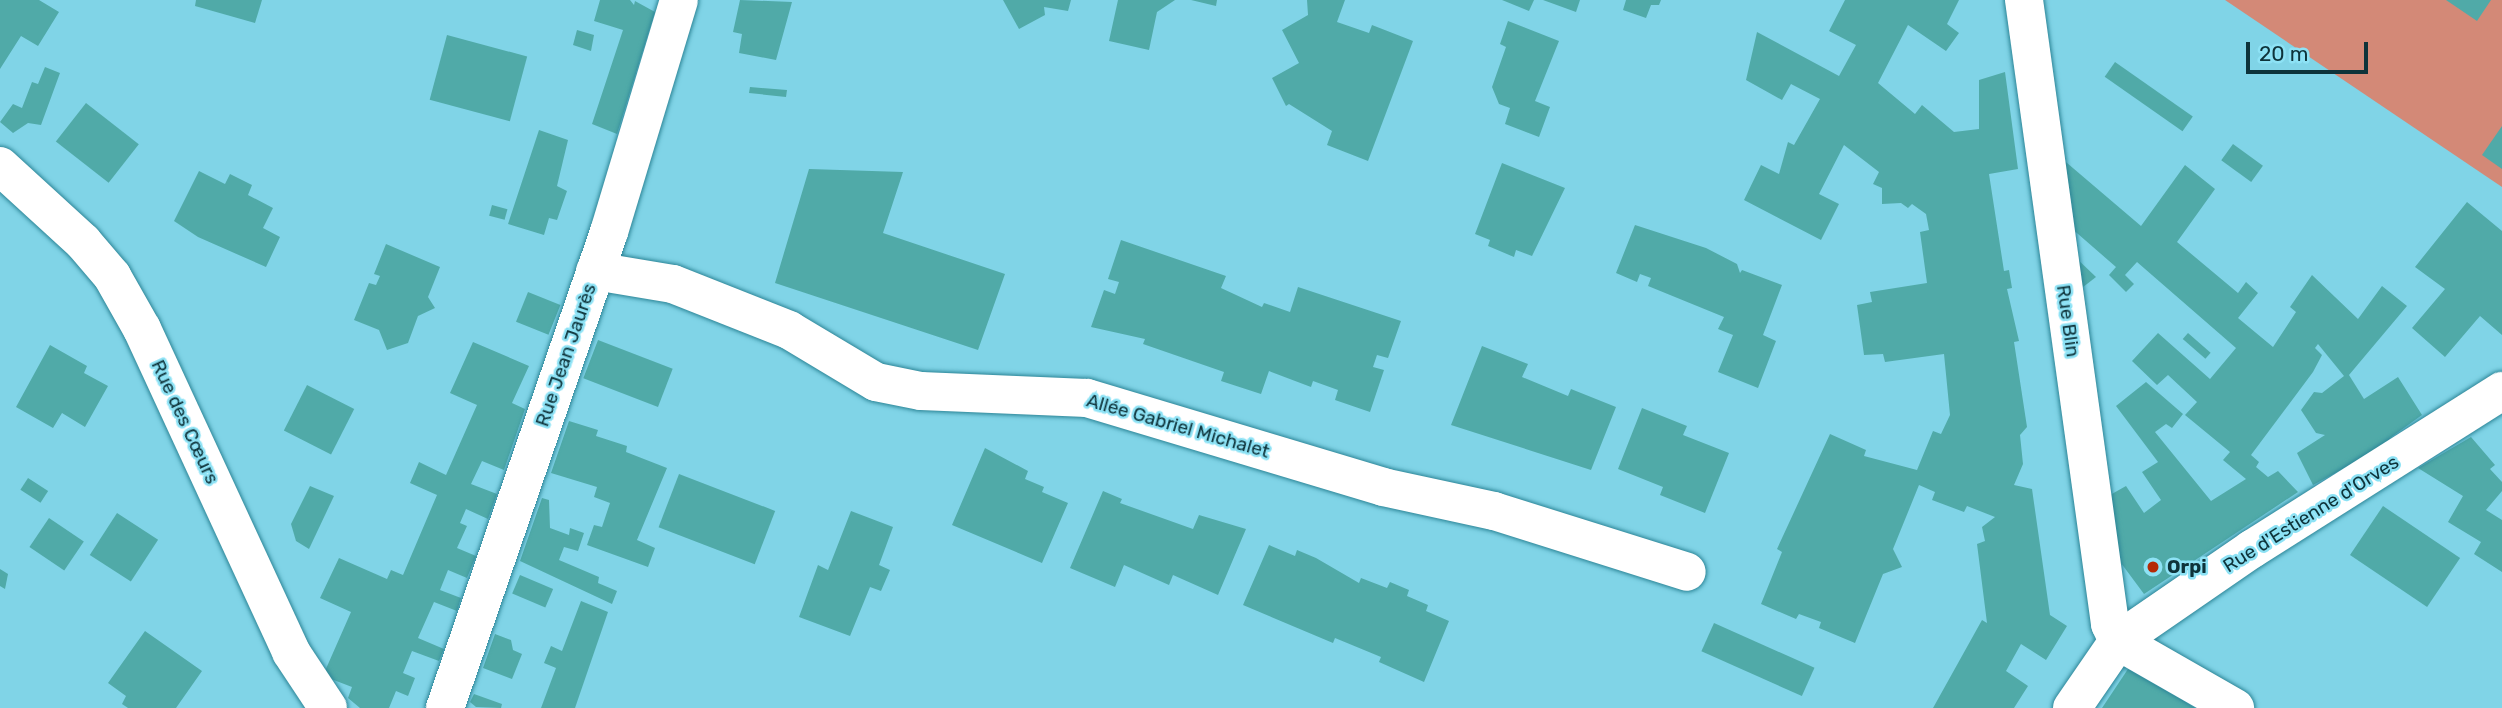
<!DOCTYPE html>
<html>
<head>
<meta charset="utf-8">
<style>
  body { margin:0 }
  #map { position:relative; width:2502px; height:708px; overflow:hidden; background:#80d4e7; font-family:Rubik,sans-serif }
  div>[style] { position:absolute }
  .green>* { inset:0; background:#d38977 }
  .building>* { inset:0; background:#50aaa8; transform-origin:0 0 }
  .roads { filter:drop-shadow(0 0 2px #2c8597) drop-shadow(0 0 2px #2c8597) }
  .minor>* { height:38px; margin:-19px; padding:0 19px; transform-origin:19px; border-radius:19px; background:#fff }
  .dots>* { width:19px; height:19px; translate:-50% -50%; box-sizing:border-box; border:4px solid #8de2f5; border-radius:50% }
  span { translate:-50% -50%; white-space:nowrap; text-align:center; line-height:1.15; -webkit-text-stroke:5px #8de2f5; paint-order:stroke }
  .street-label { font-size:19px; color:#0e333a }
  .poi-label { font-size:19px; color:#0e333a; font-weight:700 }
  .left { translate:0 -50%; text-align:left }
  .scale { position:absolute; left:2246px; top:42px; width:122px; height:32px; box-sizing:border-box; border:4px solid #0e333a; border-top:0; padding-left:9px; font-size:21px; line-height:24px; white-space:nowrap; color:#0e333a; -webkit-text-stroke:5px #8de2f5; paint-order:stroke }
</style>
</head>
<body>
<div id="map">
  <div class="green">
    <div style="clip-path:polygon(2225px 0,2502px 0,2502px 187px)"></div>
  </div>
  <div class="building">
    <div style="clip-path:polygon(0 0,39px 0,59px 12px,38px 46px,21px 36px,0 69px)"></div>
    <div style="clip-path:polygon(196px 0,262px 0,255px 23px,195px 6px)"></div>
    <div style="clip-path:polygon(600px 0,630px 0,634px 5px,635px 1px,655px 12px,617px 134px,592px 124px,623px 30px,594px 21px)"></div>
    <div style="clip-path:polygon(740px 0,792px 2px,776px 60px,739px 53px,742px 34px,733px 32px)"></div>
    <div style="clip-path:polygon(1003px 0,1071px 0,1068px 11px,1044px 7px,1045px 15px,1019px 29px)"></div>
    <div style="clip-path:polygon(1118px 0,1175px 0,1157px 12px,1149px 50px,1109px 41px)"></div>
    <div style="clip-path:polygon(1191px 0,1217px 0,1216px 6px)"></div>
    <div style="clip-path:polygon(1307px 0,1345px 0,1337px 22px,1369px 33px,1372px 25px,1413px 41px,1368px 161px,1327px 145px,1332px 131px,1289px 104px,1286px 106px,1272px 78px,1299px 63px,1282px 30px,1308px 15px)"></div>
    <div style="clip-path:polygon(1502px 0,1534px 0,1529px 11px)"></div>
    <div style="clip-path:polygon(1543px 0,1580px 0,1576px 12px)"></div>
    <div style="clip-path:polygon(1626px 0,1661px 0,1659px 5px,1651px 5px,1646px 18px,1623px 10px)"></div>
    <div style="clip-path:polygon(1845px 0,1959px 0,1947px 24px,1959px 33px,1946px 51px,1908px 25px,1878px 83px,1915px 114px,1922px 105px,1954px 132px,1979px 129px,1979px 80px,2005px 72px,2018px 169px,1989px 174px,2004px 271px,2009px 270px,2012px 288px,2007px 289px,2019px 341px,2014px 342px,2027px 427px,2020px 435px,2023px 464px,2014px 485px,2032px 489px,2050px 615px,2067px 626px,2046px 660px,2021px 644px,2006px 671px,2028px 686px,2014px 708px,1933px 708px,1982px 620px,1987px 623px,1977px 544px,1985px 541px,1982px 527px,1995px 517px,1967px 506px,1964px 512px,1932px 500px,1935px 492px,1919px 485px,1893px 549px,1902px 567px,1883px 574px,1855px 643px,1819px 628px,1821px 622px,1799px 614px,1796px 619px,1761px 604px,1782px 552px,1777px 549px,1830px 434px,1866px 450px,1864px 456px,1917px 470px,1933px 431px,1941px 434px,1950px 415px,1944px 354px,1885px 362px,1883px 354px,1864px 355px,1857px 305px,1872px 302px,1870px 292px,1927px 283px,1920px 232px,1929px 230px,1926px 214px,1912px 204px,1908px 208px,1901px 203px,1882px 204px,1882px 188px,1873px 184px,1879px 172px,1844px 145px,1819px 194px,1839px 204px,1821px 240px,1744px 200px,1761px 165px,1779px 174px,1788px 142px,1794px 145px,1820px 99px,1791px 84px,1782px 100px,1746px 80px,1757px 32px,1839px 76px,1856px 45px,1829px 31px)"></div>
    <div style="clip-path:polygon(2446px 0,2491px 0,2477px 21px)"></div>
    <div style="clip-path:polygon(1508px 21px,1559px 41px,1535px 101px,1550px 107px,1539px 137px,1505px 124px,1510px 108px,1499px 104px,1492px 87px,1506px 47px,1500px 44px)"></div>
    <div style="clip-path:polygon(577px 30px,594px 35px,591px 51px,573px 45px)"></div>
    <div style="left:447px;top:35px;width:83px;height:67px;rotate:15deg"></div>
    <div style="left:2115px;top:62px;width:95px;height:18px;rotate:35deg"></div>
    <div style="clip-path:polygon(45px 67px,60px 73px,41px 125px,28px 123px,13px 133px,0 122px,13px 104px,22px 108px,32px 82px,38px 84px)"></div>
    <div style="clip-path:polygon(750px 87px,787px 90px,786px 97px,749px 93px)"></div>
    <div style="left:86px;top:103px;width:67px;height:49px;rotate:38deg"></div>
    <div style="clip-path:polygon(2502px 126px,2502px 169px,2482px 155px)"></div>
    <div style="clip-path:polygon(539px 130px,568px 140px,557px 186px,567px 191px,557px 220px,549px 218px,544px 235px,508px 224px)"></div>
    <div style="left:2233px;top:144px;width:37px;height:20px;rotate:36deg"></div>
    <div style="clip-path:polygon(2060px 157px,2141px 226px,2185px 165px,2215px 189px,2177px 242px,2238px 293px,2246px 282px,2258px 293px,2238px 318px,2273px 347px,2296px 312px,2290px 307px,2312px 275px,2358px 319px,2382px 286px,2407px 306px,2349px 375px,2364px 399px,2398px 377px,2422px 415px,2390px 438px,2393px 442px,2313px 485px,2297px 453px,2325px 435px,2316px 433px,2301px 410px,2314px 392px,2322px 393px,2344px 376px,2318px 344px,2315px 348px,2322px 355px,2313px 372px,2251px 455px,2259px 462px,2256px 467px,2268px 477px,2278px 471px,2298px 492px,2144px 594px,2121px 563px,2110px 495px,2126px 486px,2144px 513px,2161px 500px,2142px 472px,2158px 462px,2116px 406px,2146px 382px,2183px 414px,2172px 428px,2166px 424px,2155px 432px,2211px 501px,2246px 479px,2223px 460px,2230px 452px,2185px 415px,2197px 402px,2168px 375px,2157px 385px,2132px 361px,2158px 333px,2210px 379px,2236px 348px,2137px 262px,2125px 275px,2134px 284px,2126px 292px,2109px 275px,2116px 267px,2070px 227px)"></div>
    <div style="clip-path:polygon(1502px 163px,1565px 188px,1532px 256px,1516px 250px,1514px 257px,1488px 246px,1490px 240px,1475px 234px)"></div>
    <div style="clip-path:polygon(809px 169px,903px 172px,883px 233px,1005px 274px,978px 350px,775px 283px)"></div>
    <div style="clip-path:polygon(199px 171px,225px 184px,230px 174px,252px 185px,248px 195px,273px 208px,263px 228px,280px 237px,266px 267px,198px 237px,174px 221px)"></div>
    <div style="clip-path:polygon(2467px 202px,2502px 231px,2502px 335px,2480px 316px,2445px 357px,2412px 328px,2445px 289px,2415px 267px)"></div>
    <div style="left:492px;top:205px;width:16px;height:11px;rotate:15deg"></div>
    <div style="clip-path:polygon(1635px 225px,1706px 248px,1737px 264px,1740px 273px,1742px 270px,1782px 285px,1763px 335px,1776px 341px,1758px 388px,1718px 372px,1733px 335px,1718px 329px,1724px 317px,1648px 286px,1651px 278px,1640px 274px,1637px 282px,1616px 273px)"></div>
    <div style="clip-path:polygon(1121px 240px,1226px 276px,1221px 288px,1262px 307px,1264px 303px,1290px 312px,1298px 287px,1401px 321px,1388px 358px,1377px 355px,1373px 367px,1384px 370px,1370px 412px,1335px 400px,1338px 390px,1313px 381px,1311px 387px,1269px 371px,1261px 394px,1221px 381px,1224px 372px,1143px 344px,1145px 339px,1091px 327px,1104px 290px,1115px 294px,1119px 282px,1108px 279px)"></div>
    <div style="clip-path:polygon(386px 244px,440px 267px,428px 297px,435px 308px,418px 316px,408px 343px,387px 350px,379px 330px,354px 320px,369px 283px,376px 285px,380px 276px,374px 274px)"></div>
    <div style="clip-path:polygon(2073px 255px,2096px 277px,2078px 291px)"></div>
    <div style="left:528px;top:292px;width:35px;height:32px;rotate:22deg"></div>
    <div style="left:2188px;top:333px;width:30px;height:8px;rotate:41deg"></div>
    <div style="left:598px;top:340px;width:80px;height:41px;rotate:21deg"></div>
    <div style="clip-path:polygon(473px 342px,529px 366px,512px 403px,525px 409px,504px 470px,482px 461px,471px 484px,497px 494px,488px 519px,466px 509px,460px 523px,467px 526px,457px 548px,476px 556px,467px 578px,448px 570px,440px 590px,461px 598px,457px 611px,434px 602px,418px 638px,444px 649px,439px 661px,412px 651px,403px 673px,415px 678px,408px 696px,396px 691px,389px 708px,360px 708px,348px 698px,352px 687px,331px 679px,325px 671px,351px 612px,320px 598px,339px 558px,387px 579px,391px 570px,403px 575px,437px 495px,410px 483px,419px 462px,446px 475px,477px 405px,450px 393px)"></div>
    <div style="clip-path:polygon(50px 345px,87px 366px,84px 373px,108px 386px,85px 427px,62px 413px,53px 428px,16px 407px)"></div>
    <div style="clip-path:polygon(1482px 346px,1528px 364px,1522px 377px,1568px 396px,1571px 389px,1616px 407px,1591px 470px,1451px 425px)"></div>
    <div style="left:307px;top:385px;width:53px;height:51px;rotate:27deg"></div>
    <div style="clip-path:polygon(1642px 408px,1687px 426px,1683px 435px,1729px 453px,1705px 513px,1660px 495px,1663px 487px,1618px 469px)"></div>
    <div style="clip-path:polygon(569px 421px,598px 430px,596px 436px,627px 446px,626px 452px,667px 468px,637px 540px,655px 548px,648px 567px,587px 545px,594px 525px,602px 527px,610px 503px,594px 497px,597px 487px,551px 473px)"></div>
    <div style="clip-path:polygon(2471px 437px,2495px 465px,2490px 469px,2502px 482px,2502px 491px,2486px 510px,2502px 520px,2502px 572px,2474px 554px,2481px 542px,2448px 522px,2463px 496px,2418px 468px)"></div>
    <div style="clip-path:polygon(985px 448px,1028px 471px,1025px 479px,1044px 487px,1042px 492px,1068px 503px,1042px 563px,952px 525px)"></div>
    <div style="left:679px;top:474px;width:103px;height:57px;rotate:21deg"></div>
    <div style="left:28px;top:478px;width:24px;height:14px;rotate:33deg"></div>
    <div style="clip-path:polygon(310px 486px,334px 496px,309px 549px,296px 541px,291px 524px)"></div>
    <div style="clip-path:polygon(1103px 491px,1122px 499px,1120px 503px,1193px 529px,1199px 515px,1246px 529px,1218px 595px,1173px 575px,1169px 585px,1124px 565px,1115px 587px,1070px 568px)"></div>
    <div style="clip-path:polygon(542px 498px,549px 500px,550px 528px,569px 535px,570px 528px,584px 533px,578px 551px,564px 547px,559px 560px,599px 577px,598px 583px,617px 591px,612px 604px,520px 561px)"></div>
    <div style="left:2383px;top:506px;width:93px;height:59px;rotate:34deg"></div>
    <div style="clip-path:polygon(851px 511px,893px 527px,879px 565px,890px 570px,881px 591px,870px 587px,850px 636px,799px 617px,818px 565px,828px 570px)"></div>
    <div style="left:117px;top:513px;width:49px;height:50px;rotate:33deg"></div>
    <div style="left:49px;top:518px;width:42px;height:35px;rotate:34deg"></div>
    <div style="clip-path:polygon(1269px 545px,1295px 556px,1297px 550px,1316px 558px,1359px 583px,1361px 578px,1387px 588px,1390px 582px,1409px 590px,1407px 596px,1428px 605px,1426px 611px,1449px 621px,1424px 682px,1379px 662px,1381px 657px,1335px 638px,1333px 643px,1243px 605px)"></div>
    <div style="clip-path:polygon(0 569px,8px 574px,5px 589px,0 586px)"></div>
    <div style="left:520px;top:575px;width:36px;height:20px;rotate:23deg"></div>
    <div style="clip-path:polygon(581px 601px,608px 612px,575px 708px,541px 708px,556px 668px,544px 663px,551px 646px,562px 651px)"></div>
    <div style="left:1714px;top:623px;width:110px;height:31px;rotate:24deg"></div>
    <div style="clip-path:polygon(145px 631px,202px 671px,176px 708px,128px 708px,122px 704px,126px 696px,108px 683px)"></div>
    <div style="clip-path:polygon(495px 634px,511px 640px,513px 650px,522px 654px,512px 679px,483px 668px)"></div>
    <div style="clip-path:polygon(2128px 669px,2184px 701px,2195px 708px,2102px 708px)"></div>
    <div style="clip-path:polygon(474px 694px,502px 704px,501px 708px,476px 707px,470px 702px)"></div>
  </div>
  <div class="roads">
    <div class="minor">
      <div style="left:2024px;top:0;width:630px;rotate:82.15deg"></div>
      <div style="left:2110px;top:624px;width:19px;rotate:65deg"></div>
      <div style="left:0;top:166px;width:113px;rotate:42.5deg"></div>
      <div style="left:83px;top:242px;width:45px;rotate:49.5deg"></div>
      <div style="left:112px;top:276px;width:61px;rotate:60.5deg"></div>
      <div style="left:142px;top:329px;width:356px;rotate:65.2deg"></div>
      <div style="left:291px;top:652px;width:67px;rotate:56.5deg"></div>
      <div style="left:595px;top:271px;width:79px;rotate:9.5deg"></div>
      <div style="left:673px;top:284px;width:125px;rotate:21.6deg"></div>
      <div style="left:789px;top:330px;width:101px;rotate:30.9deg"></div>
      <div style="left:876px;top:382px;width:46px;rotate:11.3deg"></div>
      <div style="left:921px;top:391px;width:166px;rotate:2.4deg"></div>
      <div style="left:1087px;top:398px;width:309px;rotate:16.7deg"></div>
      <div style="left:1383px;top:487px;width:114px;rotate:12.2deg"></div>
      <div style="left:1494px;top:511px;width:202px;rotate:17.5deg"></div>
      <div style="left:2118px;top:641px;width:135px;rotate:29.8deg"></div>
      <div style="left:445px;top:708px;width:503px;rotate:-70.99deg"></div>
      <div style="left:609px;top:232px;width:242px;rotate:-73.2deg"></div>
      <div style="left:2072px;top:708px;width:81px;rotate:-55.5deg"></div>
      <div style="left:2118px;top:641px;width:163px;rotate:-34.5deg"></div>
      <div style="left:2252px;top:549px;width:296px;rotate:-32.3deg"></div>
    </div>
  </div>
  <div class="dots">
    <div style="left:2153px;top:567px;background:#b52a06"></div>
  </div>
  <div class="street-label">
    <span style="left:2068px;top:321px;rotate:82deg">Rue Blin</span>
    <span style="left:566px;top:355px;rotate:-71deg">Rue Jean Jaurès</span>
    <span style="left:185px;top:422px;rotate:65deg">Rue des Cœurs</span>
    <span style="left:1178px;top:426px;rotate:16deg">Allée Gabriel Michalet</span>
    <span style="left:2311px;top:514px;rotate:-32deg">Rue d'Estienne d'Orves</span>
  </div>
  <div class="poi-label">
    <span class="left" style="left:2167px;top:567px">Orpi</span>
  </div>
  <div class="scale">20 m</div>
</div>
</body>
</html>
